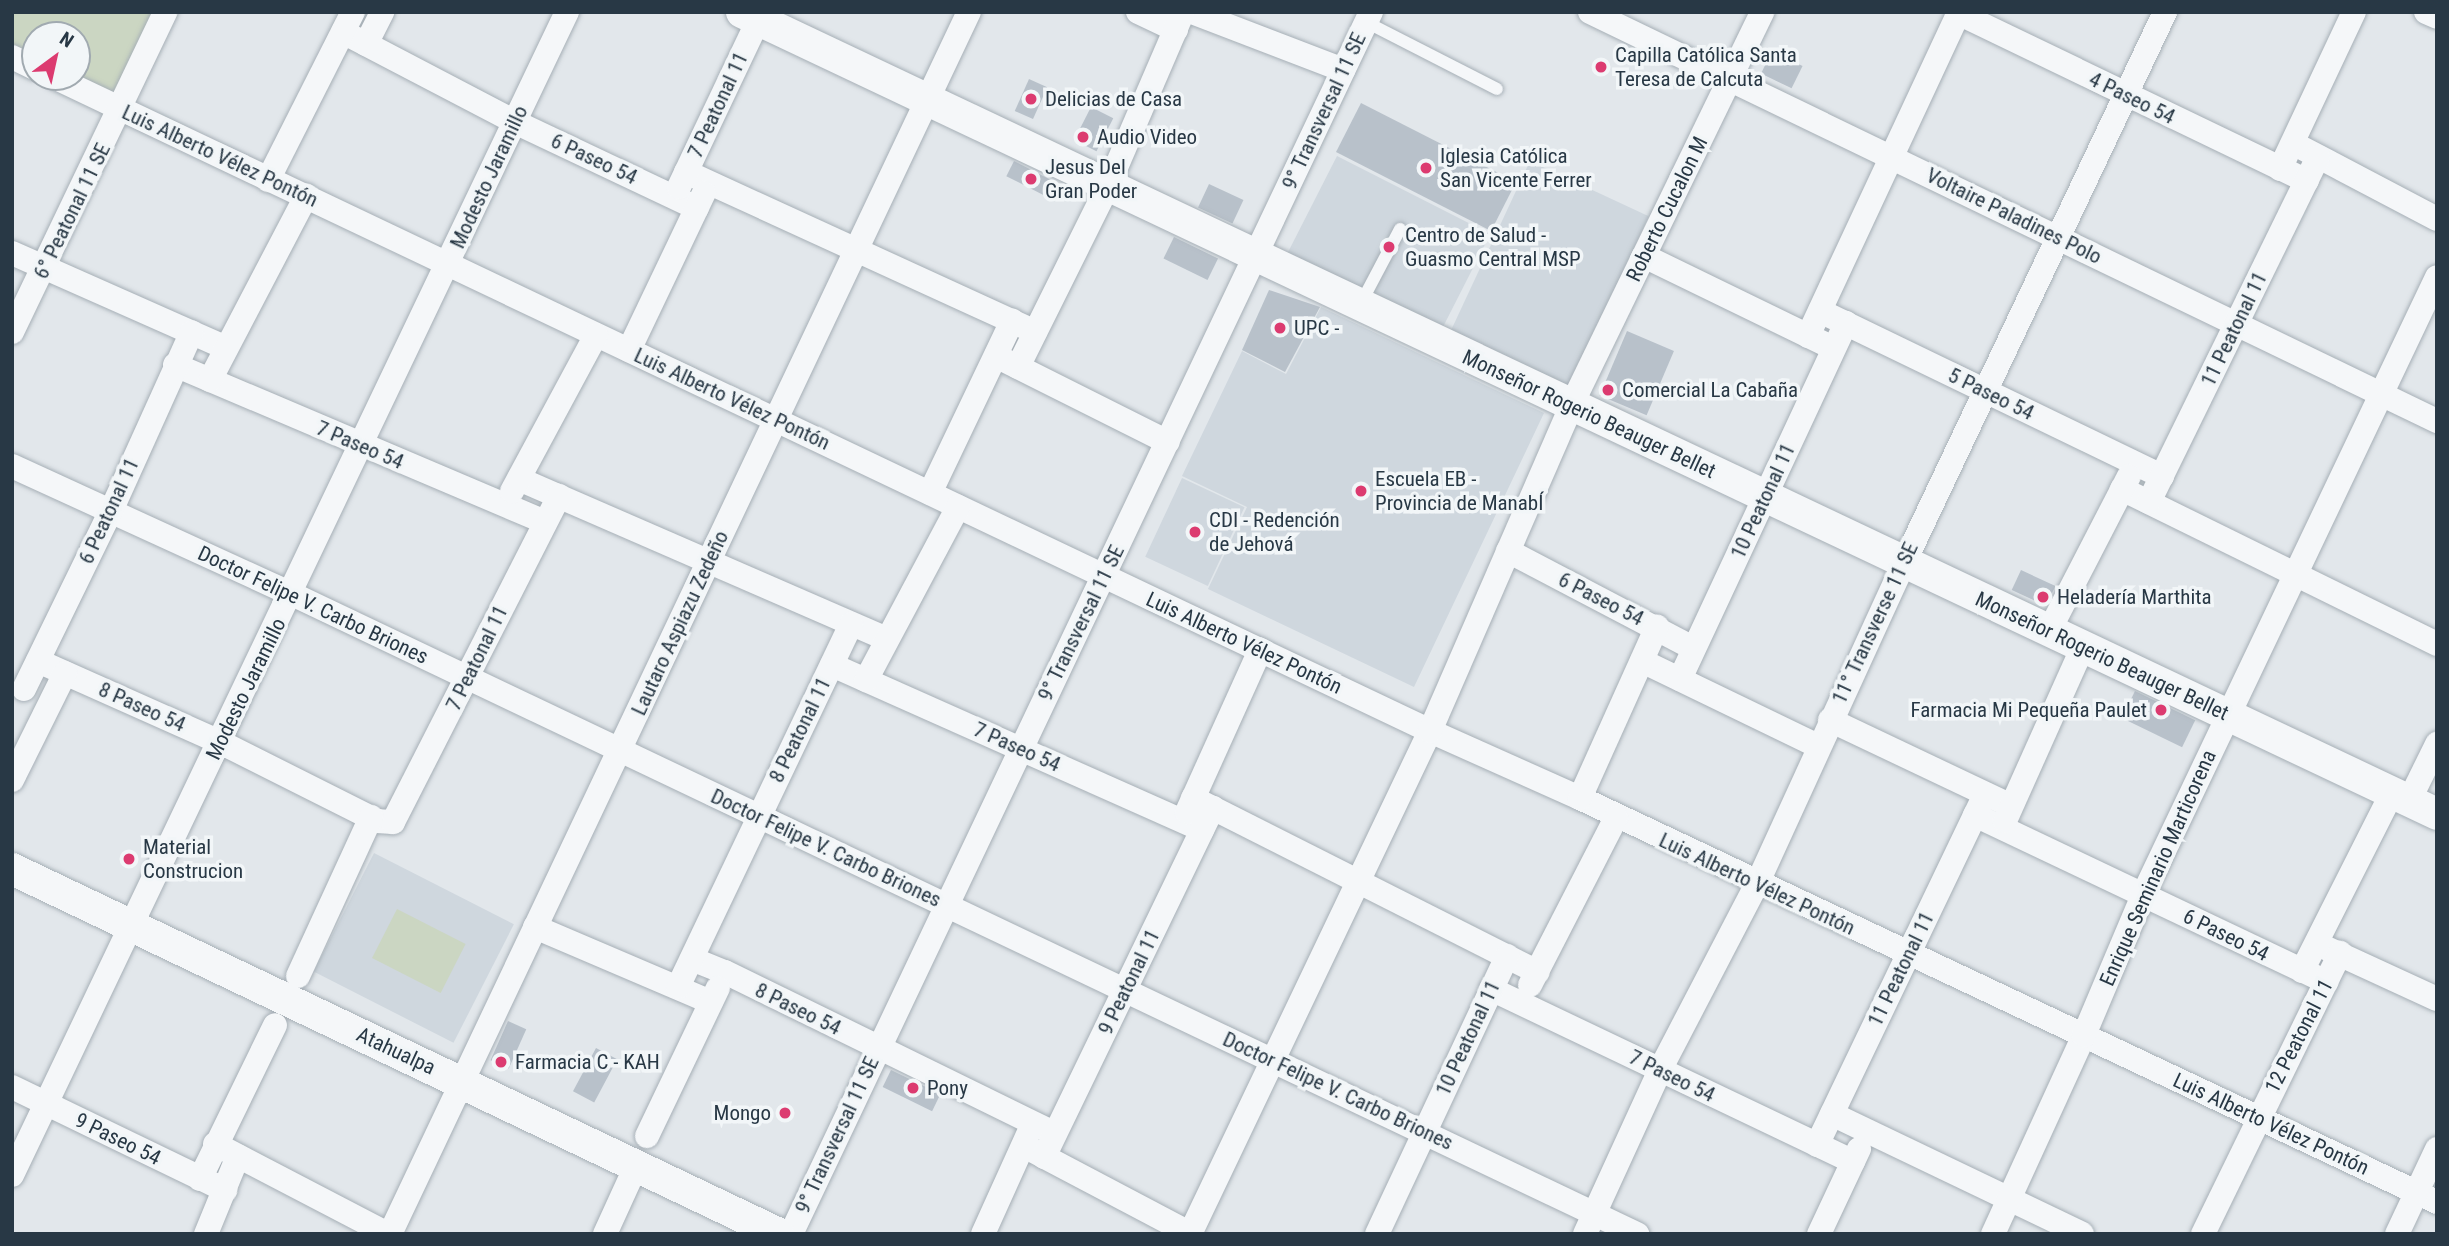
<!DOCTYPE html>
<html>
<head>
<meta charset="utf-8">
<style>
  body { margin:0 }
  #map { position:relative; width:2449px; height:1246px; overflow:hidden; background:#e2e7eb; font-family:"Roboto Condensed",sans-serif }
  div>[style] { position:absolute }
  .built>* { inset:0; background:#cfd7de; transform-origin:0 0 }
  .green>* { inset:0; background:#cbd6c2; transform-origin:0 0 }
  .building>* { inset:0; background:#b8c1ca; transform-origin:0 0 }
  .roads { filter:drop-shadow(0 0 2px #a6afb6) drop-shadow(0 0 2px #a6afb6) }
  .service>* { height:12px; margin:-6px; padding:0 6px; transform-origin:6px; border-radius:6px; background:#f5f7f9 }
  .minor>* { height:24px; margin:-12px; padding:0 12px; transform-origin:12px; border-radius:12px; background:#f5f7f9 }
  .tertiary>* { height:32px; margin:-16px; padding:0 16px; transform-origin:16px; border-radius:16px; background:#f5f7f9 }
  .dots>* { width:19px; height:19px; translate:-50% -50%; box-sizing:border-box; border:4px solid #f2f6f8; border-radius:50% }
  span { translate:-50% -50%; white-space:nowrap; text-align:center; line-height:1.15; -webkit-text-stroke:7px #f2f6f8; paint-order:stroke }
  .poi-label { font-size:21px; color:#283845 }
  .left { translate:0 -50%; text-align:left }
  .right { translate:-100% -50%; text-align:right }
  .street-label { font-size:21px; color:#283845 }
  .frame { position:absolute; inset:0; border:14px solid #283845; pointer-events:none }
  .north { position:absolute; left:21px; top:21px; width:70px; height:70px; box-sizing:border-box; background:#f2f6f8; border:2px solid #a1aab0; border-radius:50%; rotate:33deg; font-size:19px; font-weight:700; line-height:28px; text-align:center; color:#283845 }
  .north::after { content:''; display:block; margin:auto; width:24px; height:32px; background:#dc3b70; clip-path:polygon(50% 0,100% 100%,50% 72%,0 100%) }
</style>
</head>
<body>
<div id="map">
  <div class="built">
    <div style="left:1337px;top:156px;width:172px;height:114px;rotate:27deg"></div>
    <div style="left:1530px;top:161px;width:131px;height:192px;rotate:25deg"></div>
    <div style="clip-path:polygon(1321px 307px,1544px 413px,1414px 687px,1208px 589px,1247px 507px,1182px 476px,1242px 351px,1286px 374px)"></div>
    <div style="left:1182px;top:478px;width:69px;height:87px;rotate:25deg"></div>
    <div style="left:374px;top:853px;width:157px;height:133px;rotate:27deg"></div>
  </div>
  <div class="green">
    <div style="clip-path:polygon(12px 12px,162px 12px,123px 96px,77px 77px,77px 35px,35px 35px,35px 58px,12px 48px)"></div>
    <div style="left:397px;top:909px;width:77px;height:55px;rotate:27deg"></div>
  </div>
  <div class="building">
    <div style="left:1772px;top:51px;width:34px;height:25px;rotate:26deg"></div>
    <div style="left:1029px;top:79px;width:20px;height:35px;rotate:24deg"></div>
    <div style="left:1361px;top:103px;width:174px;height:55px;rotate:27deg"></div>
    <div style="left:1091px;top:107px;width:25px;height:37px;rotate:27deg"></div>
    <div style="left:1014px;top:161px;width:46px;height:17px;rotate:27deg"></div>
    <div style="left:1209px;top:184px;width:38px;height:26px;rotate:25deg"></div>
    <div style="left:1174px;top:237px;width:49px;height:24px;rotate:26deg"></div>
    <div style="clip-path:polygon(1269px 290px,1320px 307px,1285px 372px,1242px 350px)"></div>
    <div style="left:1627px;top:331px;width:51px;height:70px;rotate:23deg"></div>
    <div style="left:2021px;top:570px;width:38px;height:22px;rotate:25deg"></div>
    <div style="left:2135px;top:691px;width:67px;height:30px;rotate:26deg"></div>
    <div style="left:508px;top:1021px;width:20px;height:43px;rotate:24deg"></div>
    <div style="left:596px;top:1048px;width:24px;height:49px;rotate:28deg"></div>
    <div style="left:891px;top:1070px;width:55px;height:19px;rotate:26deg"></div>
  </div>
  <div class="roads">
    <div class="service">
      <div style="left:1366px;top:22px;width:147px;rotate:27.1deg"></div>
      <div style="left:1360px;top:305px;width:86px;rotate:-62.2deg"></div>
    </div>
    <div class="minor">
      <div style="left:1138px;top:12px;width:42px;rotate:25.3deg"></div>
      <div style="left:1192px;top:12px;width:162px;rotate:21deg"></div>
      <div style="left:1590px;top:12px;width:941px;rotate:25.78deg"></div>
      <div style="left:2426px;top:12px;width:12px;rotate:24deg"></div>
      <div style="left:1958px;top:13px;width:387px;rotate:25.7deg"></div>
      <div style="left:343px;top:32px;width:194px;rotate:27.6deg"></div>
      <div style="left:515px;top:122px;width:201px;rotate:25.3deg"></div>
      <div style="left:366px;top:44px;width:36px;rotate:-63deg"></div>
      <div style="left:12px;top:57px;width:25px;rotate:26deg"></div>
      <div style="left:54px;top:77px;width:1524px;rotate:25.42deg"></div>
      <div style="left:1430px;top:731px;width:164px;rotate:24.1deg"></div>
      <div style="left:1580px;top:798px;width:947px;rotate:25.24deg"></div>
      <div style="left:2304px;top:149px;width:150px;rotate:27.8deg"></div>
      <div style="left:2280px;top:169px;width:174px;rotate:-64.8deg"></div>
      <div style="left:686px;top:172px;width:384px;rotate:24.6deg"></div>
      <div style="left:268px;top:180px;width:188px;rotate:-63.2deg"></div>
      <div style="left:679px;top:187px;width:194px;rotate:-64.6deg"></div>
      <div style="left:12px;top:253px;width:234px;rotate:23.9deg"></div>
      <div style="left:1644px;top:256px;width:199px;rotate:25.9deg"></div>
      <div style="left:1820px;top:311px;width:380px;rotate:25.8deg"></div>
      <div style="left:12px;top:332px;width:355px;rotate:-64.4deg"></div>
      <div style="left:1808px;top:336px;width:357px;rotate:-65deg"></div>
      <div style="left:629px;top:350px;width:174px;rotate:-64.5deg"></div>
      <div style="left:996px;top:356px;width:192px;rotate:26.6deg"></div>
      <div style="left:175px;top:365px;width:402px;rotate:23deg"></div>
      <div style="left:1018px;top:367px;width:202px;rotate:-63.6deg"></div>
      <div style="left:1108px;top:186px;width:189px;rotate:-66.7deg"></div>
      <div style="left:210px;top:380px;width:208px;rotate:-62.4deg"></div>
      <div style="left:12px;top:466px;width:308px;rotate:24.6deg"></div>
      <div style="left:292px;top:594px;width:1490px;rotate:25.45deg"></div>
      <div style="left:519px;top:479px;width:401px;rotate:23.5deg"></div>
      <div style="left:2122px;top:489px;width:351px;rotate:26.2deg"></div>
      <div style="left:512px;top:491px;width:177px;rotate:-61.7deg"></div>
      <div style="left:930px;top:493px;width:191px;rotate:-64.5deg"></div>
      <div style="left:2149px;top:502px;width:384px;rotate:-63.9deg"></div>
      <div style="left:1508px;top:551px;width:209px;rotate:27.7deg"></div>
      <div style="left:2049px;top:631px;width:174px;rotate:-62.7deg"></div>
      <div style="left:38px;top:661px;width:199px;rotate:24deg"></div>
      <div style="left:220px;top:742px;width:176px;rotate:26.7deg"></div>
      <div style="left:377px;top:821px;width:16px;rotate:4deg"></div>
      <div style="left:393px;top:822px;width:366px;rotate:-63deg"></div>
      <div style="left:1642px;top:661px;width:195px;rotate:25.8deg"></div>
      <div style="left:832px;top:665px;width:405px;rotate:24deg"></div>
      <div style="left:1680px;top:679px;width:393px;rotate:-65deg"></div>
      <div style="left:866px;top:680px;width:196px;rotate:-62deg"></div>
      <div style="left:24px;top:689px;width:198px;rotate:-64deg"></div>
      <div style="left:111px;top:511px;width:196px;rotate:-65.7deg"></div>
      <div style="left:1830px;top:720px;width:200px;rotate:25.4deg"></div>
      <div style="left:12px;top:780px;width:119px;rotate:-63.6deg"></div>
      <div style="left:1193px;top:798px;width:386px;rotate:26.8deg"></div>
      <div style="left:1580px;top:798px;width:188px;rotate:-65.8deg"></div>
      <div style="left:2409px;top:801px;width:64px;rotate:-63.8deg"></div>
      <div style="left:1187px;top:812px;width:178px;rotate:-65.7deg"></div>
      <div style="left:1975px;top:815px;width:389px;rotate:25.4deg"></div>
      <div style="left:2005px;top:821px;width:191px;rotate:-65.9deg"></div>
      <div style="left:535px;top:927px;width:191px;rotate:23.1deg"></div>
      <div style="left:2326px;top:948px;width:122px;rotate:24.7deg"></div>
      <div style="left:692px;top:959px;width:35px;rotate:22deg"></div>
      <div style="left:725px;top:972px;width:366px;rotate:26.1deg"></div>
      <div style="left:2302px;top:971px;width:199px;rotate:-63.2deg"></div>
      <div style="left:298px;top:976px;width:175px;rotate:-65.3deg"></div>
      <div style="left:1530px;top:985px;width:188px;rotate:-62.8deg"></div>
      <div style="left:678px;top:987px;width:402px;rotate:-64.5deg"></div>
      <div style="left:1491px;top:989px;width:401px;rotate:25.5deg"></div>
      <div style="left:12px;top:1087px;width:237px;rotate:25.8deg"></div>
      <div style="left:1832px;top:1114px;width:277px;rotate:25.6deg"></div>
      <div style="left:647px;top:1136px;width:164px;rotate:-64.4deg"></div>
      <div style="left:215px;top:1144px;width:195px;rotate:27.5deg"></div>
      <div style="left:1817px;top:1145px;width:389px;rotate:-64.4deg"></div>
      <div style="left:1024px;top:1146px;width:189px;rotate:27.8deg"></div>
      <div style="left:1044px;top:1157px;width:388px;rotate:-64.2deg"></div>
      <div style="left:12px;top:1175px;width:1289px;rotate:-64.49deg"></div>
      <div style="left:200px;top:1179px;width:171px;rotate:-64deg"></div>
      <div style="left:206px;top:1234px;width:84px;rotate:-67.7deg"></div>
      <div style="left:390px;top:1234px;width:1352px;rotate:-64.65deg"></div>
      <div style="left:605px;top:1234px;width:63px;rotate:-65.5deg"></div>
      <div style="left:791px;top:1234px;width:1353px;rotate:-64.61deg"></div>
      <div style="left:983px;top:1234px;width:114px;rotate:-65.7deg"></div>
      <div style="left:1190px;top:1234px;width:557px;rotate:-64.49deg"></div>
      <div style="left:1430px;top:731px;width:354px;rotate:-66.5deg"></div>
      <div style="left:1571px;top:406px;width:438px;rotate:-64.1deg"></div>
      <div style="left:1377px;top:1234px;width:307px;rotate:-64.9deg"></div>
      <div style="left:1585px;top:1234px;width:180px;rotate:-65.4deg"></div>
      <div style="left:1660px;top:1070px;width:210px;rotate:-62.5deg"></div>
      <div style="left:1757px;top:884px;width:353px;rotate:-65.4deg"></div>
      <div style="left:1904px;top:563px;width:610px;rotate:-64.65deg"></div>
      <div style="left:1819px;top:1234px;width:94px;rotate:-64.8deg"></div>
      <div style="left:1993px;top:1234px;width:219px;rotate:-65.4deg"></div>
      <div style="left:2084px;top:1035px;width:152px;rotate:-67.1deg"></div>
      <div style="left:2143px;top:895px;width:684px;rotate:-64.56deg"></div>
      <div style="left:2203px;top:1234px;width:313px;rotate:-64deg"></div>
      <div style="left:2397px;top:1234px;width:94px;rotate:-64.8deg"></div>
    </div>
    <div class="tertiary">
      <div style="left:742px;top:12px;width:1875px;rotate:25.32deg"></div>
      <div style="left:12px;top:869px;width:849px;rotate:25.45deg"></div>
    </div>
  </div>
  <div class="dots">
    <div style="left:1601px;top:67px;background:#dc3b70"></div>
    <div style="left:1031px;top:99px;background:#dc3b70"></div>
    <div style="left:1083px;top:137px;background:#dc3b70"></div>
    <div style="left:1426px;top:168px;background:#dc3b70"></div>
    <div style="left:1031px;top:179px;background:#dc3b70"></div>
    <div style="left:1389px;top:247px;background:#dc3b70"></div>
    <div style="left:1280px;top:328px;background:#dc3b70"></div>
    <div style="left:1608px;top:390px;background:#dc3b70"></div>
    <div style="left:1361px;top:491px;background:#dc3b70"></div>
    <div style="left:1195px;top:532px;background:#dc3b70"></div>
    <div style="left:2043px;top:597px;background:#dc3b70"></div>
    <div style="left:2161px;top:710px;background:#dc3b70"></div>
    <div style="left:129px;top:859px;background:#dc3b70"></div>
    <div style="left:501px;top:1062px;background:#dc3b70"></div>
    <div style="left:913px;top:1088px;background:#dc3b70"></div>
    <div style="left:785px;top:1113px;background:#dc3b70"></div>
  </div>
  <div class="poi-label">
    <span class="left" style="left:1615px;top:67px">Capilla Católica Santa<br>Teresa de Calcuta</span>
    <span class="left" style="left:1045px;top:99px">Delicias de Casa</span>
    <span class="left" style="left:1097px;top:137px">Audio Video</span>
    <span class="left" style="left:1440px;top:168px">Iglesia Católica<br>San Vicente Ferrer</span>
    <span class="left" style="left:1045px;top:179px">Jesus Del<br>Gran Poder</span>
    <span class="left" style="left:1405px;top:247px">Centro de Salud -<br>Guasmo Central MSP</span>
    <span class="left" style="left:1294px;top:328px">UPC -</span>
    <span class="left" style="left:1622px;top:390px">Comercial La Cabaña</span>
    <span class="left" style="left:1375px;top:491px">Escuela EB -<br>Provincia de ManabÍ</span>
    <span class="left" style="left:1209px;top:532px">CDI - Redención<br>de Jehová</span>
    <span class="left" style="left:2057px;top:597px">Heladería Marthita</span>
    <span class="right" style="left:2147px;top:710px">Farmacia Mi Pequeña Paulet</span>
    <span class="left" style="left:143px;top:859px">Material<br>Construcion</span>
    <span class="left" style="left:515px;top:1062px">Farmacia C - KAH</span>
    <span class="left" style="left:927px;top:1088px">Pony</span>
    <span class="right" style="left:771px;top:1113px">Mongo</span>
  </div>
  <div class="street-label">
    <span style="left:2132px;top:98px;rotate:26deg">4 Paseo 54</span>
    <span style="left:718px;top:105px;rotate:-65deg">7 Peatonal 11</span>
    <span style="left:1324px;top:111px;rotate:-65deg">9° Transversal 11 SE</span>
    <span style="left:220px;top:156px;rotate:25deg">Luis Alberto Vélez Pontón</span>
    <span style="left:594px;top:159px;rotate:25deg">6 Paseo 54</span>
    <span style="left:489px;top:177px;rotate:-65deg">Modesto Jaramillo</span>
    <span style="left:1667px;top:209px;rotate:-64deg">Roberto Cucalon M</span>
    <span style="left:72px;top:211px;rotate:-64deg">6° Peatonal 11 SE</span>
    <span style="left:2014px;top:216px;rotate:26deg">Voltaire Paladines Polo</span>
    <span style="left:2234px;top:329px;rotate:-64deg">11 Peatonal 11</span>
    <span style="left:1991px;top:394px;rotate:26deg">5 Paseo 54</span>
    <span style="left:732px;top:399px;rotate:25deg">Luis Alberto Vélez Pontón</span>
    <span style="left:1589px;top:414px;rotate:25deg">Monseñor Rogerio Beauger Bellet</span>
    <span style="left:360px;top:445px;rotate:23deg">7 Paseo 54</span>
    <span style="left:1763px;top:501px;rotate:-65deg">10 Peatonal 11</span>
    <span style="left:109px;top:511px;rotate:-65deg">6 Peatonal 11</span>
    <span style="left:1601px;top:599px;rotate:27deg">6 Paseo 54</span>
    <span style="left:313px;top:605px;rotate:25deg">Doctor Felipe V. Carbo Briones</span>
    <span style="left:680px;top:623px;rotate:-65deg">Lautaro Aspiazu Zedeño</span>
    <span style="left:1081px;top:623px;rotate:-64deg">9° Transversal 11 SE</span>
    <span style="left:1875px;top:623px;rotate:-65deg">11° Transverse 11 SE</span>
    <span style="left:1244px;top:643px;rotate:25deg">Luis Alberto Vélez Pontón</span>
    <span style="left:2102px;top:656px;rotate:25deg">Monseñor Rogerio Beauger Bellet</span>
    <span style="left:477px;top:658px;rotate:-64deg">7 Peatonal 11</span>
    <span style="left:246px;top:689px;rotate:-64deg">Modesto Jaramillo</span>
    <span style="left:142px;top:707px;rotate:24deg">8 Paseo 54</span>
    <span style="left:800px;top:730px;rotate:-64deg">8 Peatonal 11</span>
    <span style="left:1017px;top:747px;rotate:24deg">7 Paseo 54</span>
    <span style="left:826px;top:848px;rotate:25deg">Doctor Felipe V. Carbo Briones</span>
    <span style="left:2158px;top:868px;rotate:-66deg">Enrique Seminario Marticorena</span>
    <span style="left:1757px;top:884px;rotate:25deg">Luis Alberto Vélez Pontón</span>
    <span style="left:2226px;top:935px;rotate:26deg">6 Paseo 54</span>
    <span style="left:1901px;top:969px;rotate:-64deg">11 Peatonal 11</span>
    <span style="left:1129px;top:982px;rotate:-64deg">9 Peatonal 11</span>
    <span style="left:798px;top:1009px;rotate:26deg">8 Paseo 54</span>
    <span style="left:2299px;top:1036px;rotate:-63deg">12 Peatonal 11</span>
    <span style="left:1468px;top:1038px;rotate:-65deg">10 Peatonal 11</span>
    <span style="left:396px;top:1051px;rotate:25deg">Atahualpa</span>
    <span style="left:1672px;top:1076px;rotate:26deg">7 Paseo 54</span>
    <span style="left:1338px;top:1091px;rotate:25deg">Doctor Felipe V. Carbo Briones</span>
    <span style="left:2271px;top:1124px;rotate:25deg">Luis Alberto Vélez Pontón</span>
    <span style="left:837px;top:1135px;rotate:-65deg">9° Transversal 11 SE</span>
    <span style="left:118px;top:1139px;rotate:26deg">9 Paseo 54</span>
  </div>
  <div class="frame"></div>
  <div class="north">N</div>
</div>
</body>
</html>
